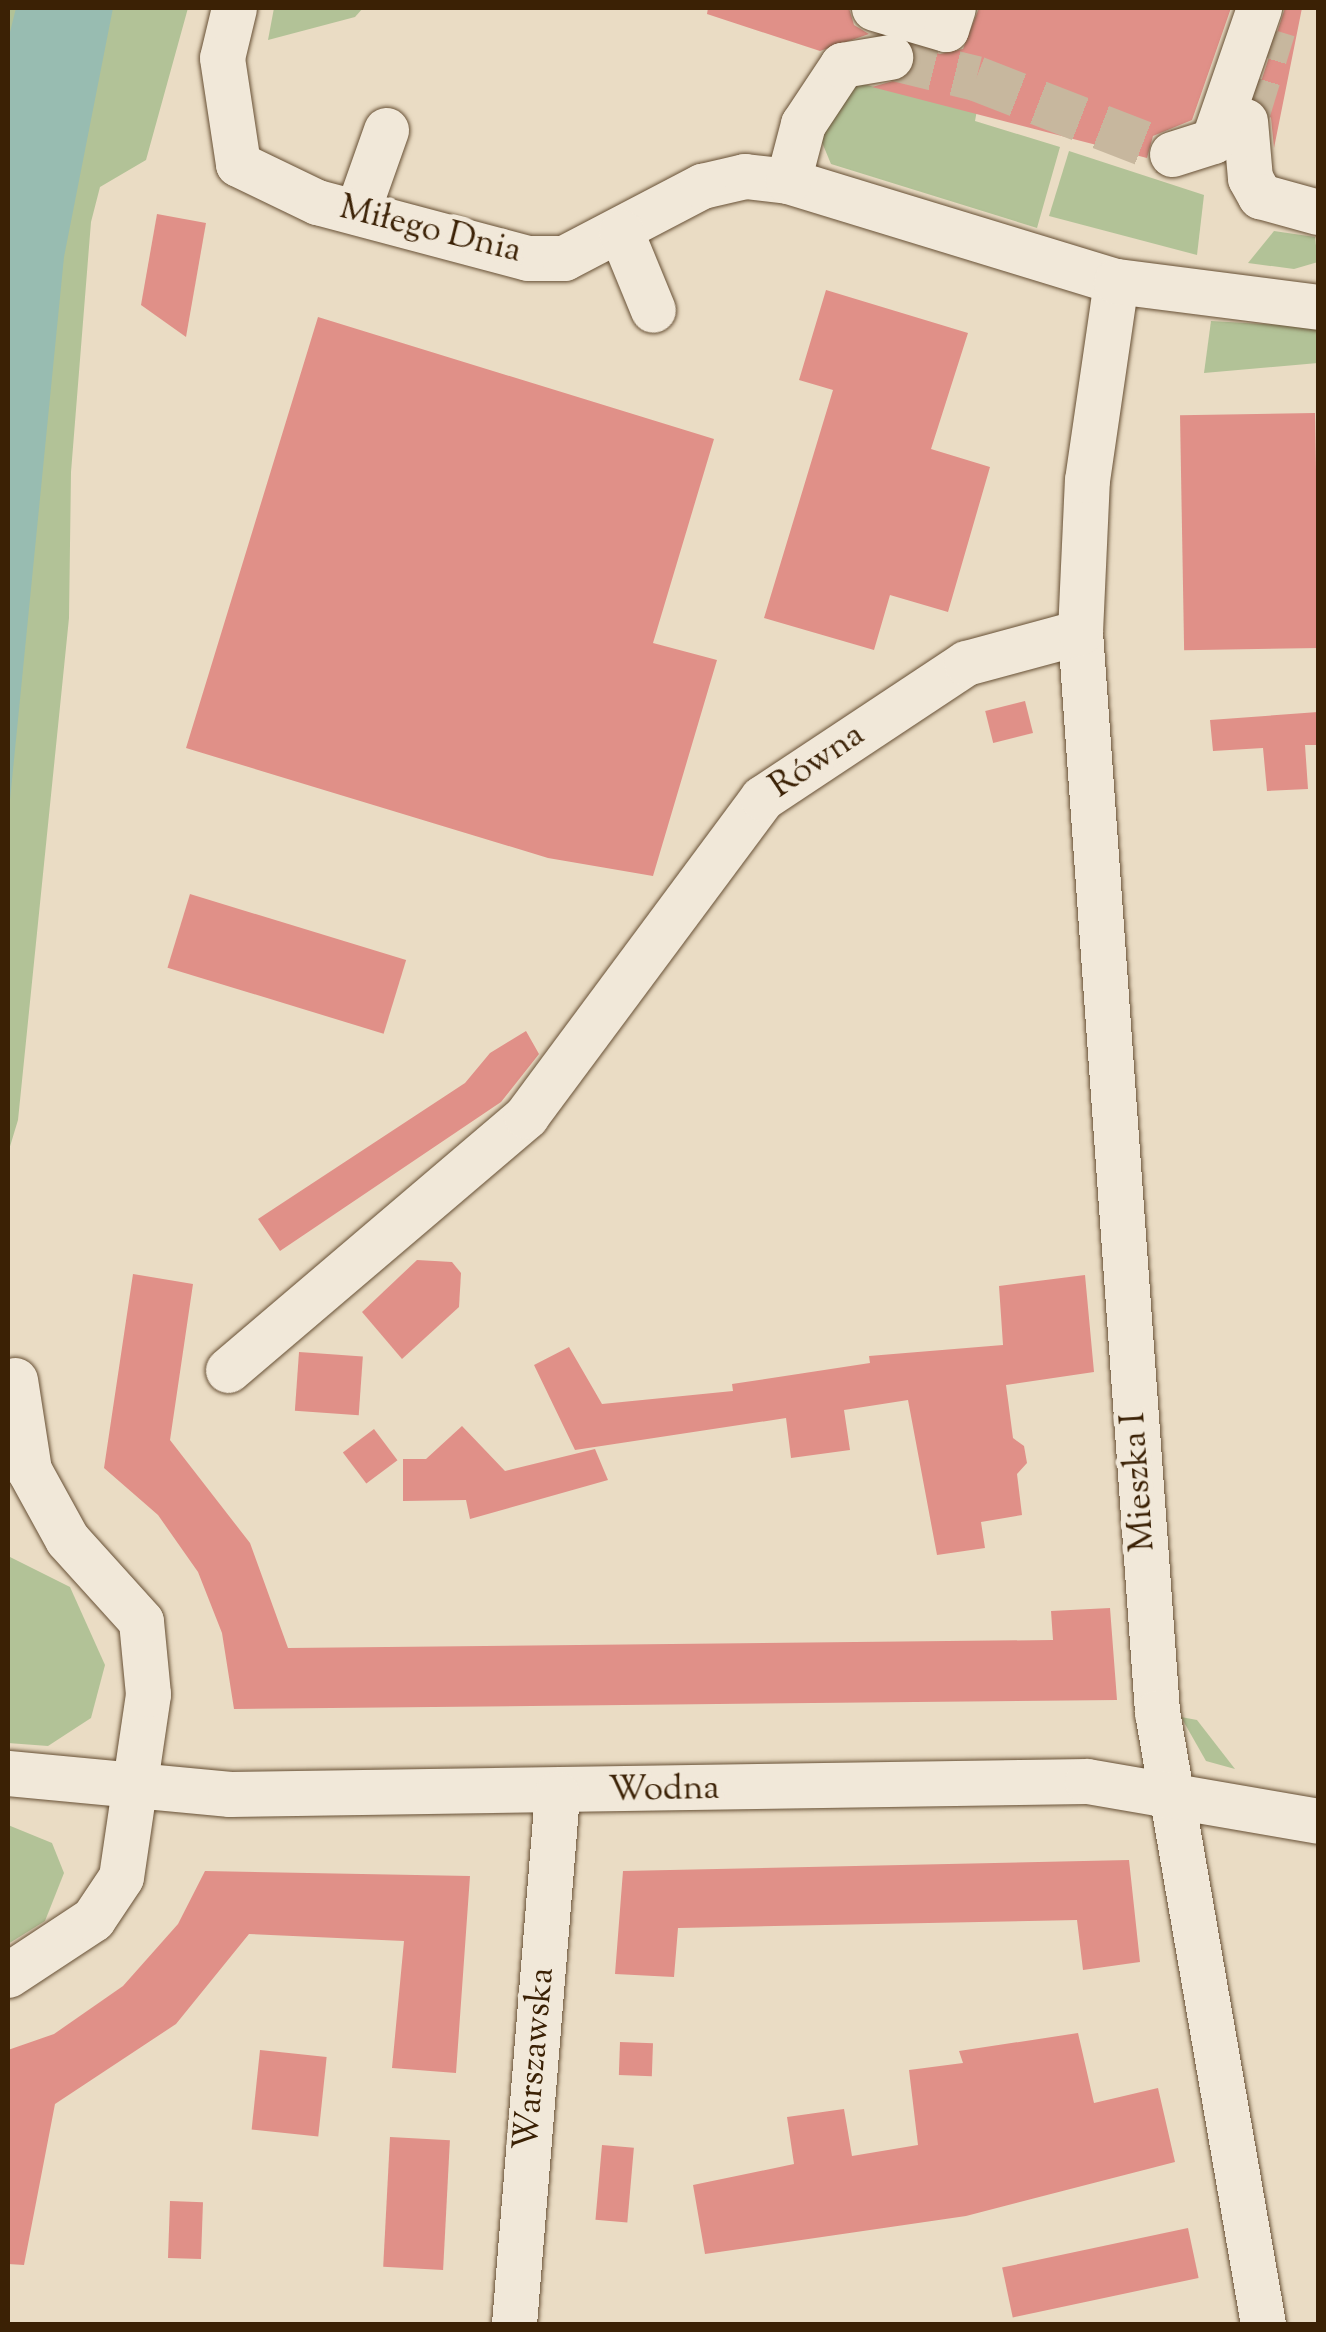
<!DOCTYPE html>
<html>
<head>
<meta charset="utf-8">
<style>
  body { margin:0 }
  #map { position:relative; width:1326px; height:2332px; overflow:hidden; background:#eadcc4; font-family:"Sorts Mill Goudy",serif }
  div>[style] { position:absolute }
  .green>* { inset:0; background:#b2c297 }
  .water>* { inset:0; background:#98bcb1 }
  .building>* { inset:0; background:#e09088; transform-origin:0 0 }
  .minor-tunnel>* { height:45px; margin-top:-22.5px; transform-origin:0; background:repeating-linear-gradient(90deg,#c7b79e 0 45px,transparent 0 67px) }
  .roads { filter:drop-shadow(0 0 2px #675035) drop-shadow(0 0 2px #675035) }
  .minor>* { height:45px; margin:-22.5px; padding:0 22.5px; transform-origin:22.5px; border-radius:22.5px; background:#f1e8d9 }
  span { translate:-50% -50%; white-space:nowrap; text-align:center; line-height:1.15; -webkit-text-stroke:10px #f1e8d9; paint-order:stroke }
  .street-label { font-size:35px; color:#3b2105 }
  .frame { position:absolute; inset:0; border:10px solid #3b2105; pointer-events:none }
</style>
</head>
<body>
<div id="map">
  <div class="green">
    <div style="clip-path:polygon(8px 8px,188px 8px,146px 160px,100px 187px,91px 222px,71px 472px,69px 618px,18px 1120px,8px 1153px)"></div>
    <div style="clip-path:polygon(274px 8px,363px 8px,355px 17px,268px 40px)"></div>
    <div style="clip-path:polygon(862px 84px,977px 110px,975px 121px,1060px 147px,1037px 228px,831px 164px,821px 140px,842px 87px)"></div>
    <div style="clip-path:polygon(1069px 151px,1204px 195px,1197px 255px,1049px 216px)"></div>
    <div style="clip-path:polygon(1274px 231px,1315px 237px,1318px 262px,1294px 269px,1248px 263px)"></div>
    <div style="clip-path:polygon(1211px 321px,1318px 327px,1318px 363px,1204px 373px)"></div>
    <div style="clip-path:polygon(8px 1556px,70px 1587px,105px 1665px,91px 1718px,48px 1746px,8px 1743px)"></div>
    <div style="clip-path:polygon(1181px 1717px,1197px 1720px,1235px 1769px,1206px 1761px)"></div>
    <div style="clip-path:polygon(8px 1825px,52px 1843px,64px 1873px,45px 1921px,8px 1944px)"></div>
  </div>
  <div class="water">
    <div style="clip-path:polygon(16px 8px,113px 8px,64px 257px,8px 820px,8px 40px)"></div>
  </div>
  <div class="building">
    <div style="clip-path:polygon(708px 8px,849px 8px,854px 25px,869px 34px,820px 51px,707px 14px)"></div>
    <div style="clip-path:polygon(979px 8px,1231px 8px,1192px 120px,1153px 136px,1147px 158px,872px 87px,907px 77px,913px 47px,940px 54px,963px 49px)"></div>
    <div style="clip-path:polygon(1285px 8px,1302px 8px,1274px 148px,1271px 118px,1256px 97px)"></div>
    <div style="clip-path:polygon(157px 214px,206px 223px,186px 337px,141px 305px)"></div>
    <div style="clip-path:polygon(826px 290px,968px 333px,931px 449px,990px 467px,948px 612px,890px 595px,874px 650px,764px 618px,833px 390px,799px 380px)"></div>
    <div style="clip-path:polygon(318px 317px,714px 439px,653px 643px,717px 660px,653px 876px,548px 858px,186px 748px)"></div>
    <div style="left:1315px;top:413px;width:235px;height:135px;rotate:89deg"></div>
    <div style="left:1025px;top:701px;width:33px;height:41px;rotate:76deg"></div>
    <div style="clip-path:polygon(1318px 712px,1318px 745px,1305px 745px,1308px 789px,1267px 791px,1263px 748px,1213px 751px,1210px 720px)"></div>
    <div style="left:190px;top:894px;width:226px;height:77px;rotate:17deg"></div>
    <div style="clip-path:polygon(526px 1031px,539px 1054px,501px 1102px,280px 1251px,258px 1219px,465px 1083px,490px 1053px)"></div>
    <div style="clip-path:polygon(417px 1260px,452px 1262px,461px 1273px,459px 1307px,402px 1359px,362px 1312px)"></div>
    <div style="clip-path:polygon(133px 1274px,193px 1284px,170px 1440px,250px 1543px,288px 1648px,1053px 1640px,1051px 1611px,1110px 1608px,1117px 1700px,234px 1709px,222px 1633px,198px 1572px,158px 1515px,104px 1468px)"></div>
    <div style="clip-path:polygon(1085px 1275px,1094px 1372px,1006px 1385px,1013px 1438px,1024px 1446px,1027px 1463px,1017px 1474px,1022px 1515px,981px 1522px,985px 1548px,937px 1555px,908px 1400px,844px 1410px,850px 1450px,791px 1458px,786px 1418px,575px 1450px,534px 1365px,569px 1347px,602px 1404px,733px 1391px,732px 1384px,870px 1363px,869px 1356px,1003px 1345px,999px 1286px)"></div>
    <div style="left:299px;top:1352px;width:64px;height:59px;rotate:4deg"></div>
    <div style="clip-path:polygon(462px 1426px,505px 1471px,595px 1449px,608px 1480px,470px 1519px,466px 1500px,403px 1501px,403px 1459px,426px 1459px)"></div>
    <div style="left:374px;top:1429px;width:39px;height:39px;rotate:53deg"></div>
    <div style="clip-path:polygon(1129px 1860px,1140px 1962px,1083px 1970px,1077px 1920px,678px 1928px,674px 1977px,615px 1974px,623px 1871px)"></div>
    <div style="clip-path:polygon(205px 1871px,470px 1876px,456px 2073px,392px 2068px,404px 1941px,249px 1934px,176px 2024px,55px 2104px,24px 2265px,8px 2264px,8px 2050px,54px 2034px,123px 1986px,178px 1924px)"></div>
    <div style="clip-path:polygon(1078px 2033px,1094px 2103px,1158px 2088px,1175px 2162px,966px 2216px,705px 2254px,693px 2185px,794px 2164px,787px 2117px,844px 2109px,852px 2156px,918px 2145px,909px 2070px,963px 2063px,959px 2051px)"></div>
    <div style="left:620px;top:2042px;width:33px;height:33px;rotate:2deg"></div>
    <div style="left:260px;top:2050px;width:67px;height:80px;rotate:6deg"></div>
    <div style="left:390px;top:2137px;width:60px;height:130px;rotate:3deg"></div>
    <div style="left:602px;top:2145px;width:32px;height:75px;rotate:5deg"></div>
    <div style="left:170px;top:2201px;width:33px;height:57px;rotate:2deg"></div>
    <div style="left:1188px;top:2228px;width:51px;height:190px;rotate:78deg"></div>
  </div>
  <div class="minor-tunnel">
    <div style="left:890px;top:57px;width:89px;rotate:13.7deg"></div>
    <div style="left:976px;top:78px;width:210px;rotate:21.2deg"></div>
    <div style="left:1245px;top:121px;width:96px;rotate:-73.1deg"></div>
  </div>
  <div class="roads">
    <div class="minor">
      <div style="left:234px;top:8px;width:51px;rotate:103.5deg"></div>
      <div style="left:222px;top:58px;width:107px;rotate:81.4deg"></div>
      <div style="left:238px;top:164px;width:88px;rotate:25.7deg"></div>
      <div style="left:317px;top:202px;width:218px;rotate:14.9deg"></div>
      <div style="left:528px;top:258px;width:36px"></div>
      <div style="left:564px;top:258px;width:156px;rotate:-27.6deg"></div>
      <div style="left:702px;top:186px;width:44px;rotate:-13.1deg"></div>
      <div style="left:745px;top:176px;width:43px;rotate:6.6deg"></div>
      <div style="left:788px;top:181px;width:343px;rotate:17deg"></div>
      <div style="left:874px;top:8px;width:75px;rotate:16.3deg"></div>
      <div style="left:946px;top:29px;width:22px;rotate:-72deg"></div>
      <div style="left:1245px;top:121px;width:57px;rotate:85deg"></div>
      <div style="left:1250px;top:178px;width:21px;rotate:61deg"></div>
      <div style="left:1260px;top:196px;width:60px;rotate:15.4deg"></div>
      <div style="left:1172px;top:154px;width:43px;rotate:-17.6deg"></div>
      <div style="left:1213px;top:141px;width:141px;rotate:-70.9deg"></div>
      <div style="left:788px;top:181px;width:59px;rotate:-75.3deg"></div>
      <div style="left:803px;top:124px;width:71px;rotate:-56.5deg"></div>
      <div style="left:842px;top:65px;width:49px;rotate:-9.5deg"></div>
      <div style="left:357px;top:212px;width:87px;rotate:-70.5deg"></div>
      <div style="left:621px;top:232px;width:84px;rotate:67.7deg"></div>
      <div style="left:1080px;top:632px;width:1083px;rotate:85.92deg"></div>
      <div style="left:1157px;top:1712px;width:621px;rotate:80.17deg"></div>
      <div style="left:228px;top:1370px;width:392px;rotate:-40.4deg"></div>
      <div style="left:526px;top:1116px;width:396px;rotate:-53.4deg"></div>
      <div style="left:762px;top:798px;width:245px;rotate:-33.5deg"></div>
      <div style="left:966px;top:663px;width:118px;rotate:-15.2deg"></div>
      <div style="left:1080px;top:632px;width:152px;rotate:-87.4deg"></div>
      <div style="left:1087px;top:480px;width:201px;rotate:-81.7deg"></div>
      <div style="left:1116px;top:281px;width:204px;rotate:7.3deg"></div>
      <div style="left:8px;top:1773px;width:223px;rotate:5.4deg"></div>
      <div style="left:230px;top:1794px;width:857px;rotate:-0.87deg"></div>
      <div style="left:1087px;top:1781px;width:234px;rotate:9.8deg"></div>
      <div style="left:8px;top:1975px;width:102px;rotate:-33.4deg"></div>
      <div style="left:93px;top:1919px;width:50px;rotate:-56.3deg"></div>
      <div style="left:121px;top:1877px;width:185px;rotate:-81.6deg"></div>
      <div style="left:148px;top:1694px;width:73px;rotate:-95.5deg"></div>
      <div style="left:141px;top:1621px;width:110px;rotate:-132.1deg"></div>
      <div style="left:67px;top:1539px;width:79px;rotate:-118.8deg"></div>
      <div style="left:29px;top:1470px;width:91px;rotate:-98.8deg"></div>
      <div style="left:514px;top:2324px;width:532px;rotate:-85.36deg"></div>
    </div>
  </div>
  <div class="street-label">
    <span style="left:430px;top:231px;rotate:14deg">Miłego Dnia</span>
    <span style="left:818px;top:762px;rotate:-34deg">Równa</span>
    <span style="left:1140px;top:1482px;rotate:-94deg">Mieszka I</span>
    <span style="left:664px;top:1791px;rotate:-1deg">Wodna</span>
    <span style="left:536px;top:2059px;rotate:-85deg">Warszawska</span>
  </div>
  <div class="frame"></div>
</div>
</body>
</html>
